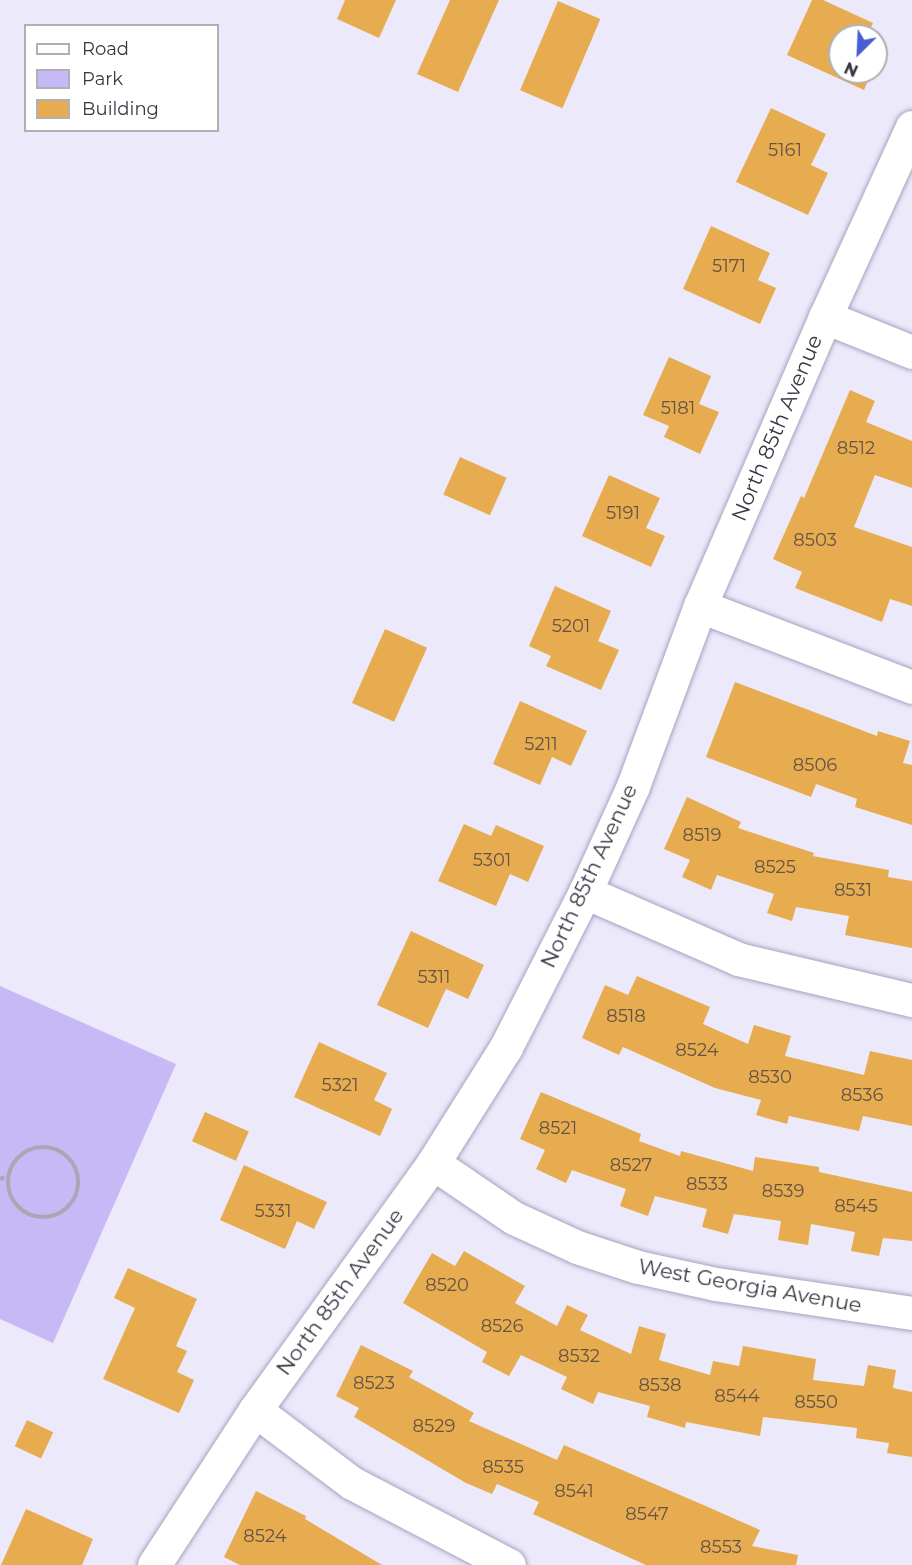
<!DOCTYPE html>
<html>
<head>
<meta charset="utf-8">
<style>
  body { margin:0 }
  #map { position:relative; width:912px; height:1565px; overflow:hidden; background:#ece9fb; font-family:Montserrat,sans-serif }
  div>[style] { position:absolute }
  .green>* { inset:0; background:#c7b9f5 }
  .building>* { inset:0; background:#e8ac50; transform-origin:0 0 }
  .path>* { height:4px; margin-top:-2px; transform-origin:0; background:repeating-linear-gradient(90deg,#a9a6b5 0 4.5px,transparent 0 9px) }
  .path>.ring { margin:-2px; padding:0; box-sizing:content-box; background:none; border:4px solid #a9a6b5; border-radius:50% }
  .roads { filter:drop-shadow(0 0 2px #a8a2bf) drop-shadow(0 0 2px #a8a2bf) }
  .minor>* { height:33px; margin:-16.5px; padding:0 16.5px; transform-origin:16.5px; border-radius:16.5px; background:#fff }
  span { translate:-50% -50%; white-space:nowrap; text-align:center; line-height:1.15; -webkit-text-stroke:4.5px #fff; paint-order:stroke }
  .number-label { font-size:18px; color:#655446 }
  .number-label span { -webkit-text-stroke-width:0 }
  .street-label { font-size:21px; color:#393742 }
  .legend { position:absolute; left:24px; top:24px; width:195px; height:108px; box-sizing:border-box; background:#fff; border:2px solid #b0afb3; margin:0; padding:8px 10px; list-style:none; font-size:18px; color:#393742 }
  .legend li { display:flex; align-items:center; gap:12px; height:30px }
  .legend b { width:30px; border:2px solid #b0afb3 }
  .north { position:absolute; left:828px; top:24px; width:60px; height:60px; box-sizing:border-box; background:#fff; border:2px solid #b0afb3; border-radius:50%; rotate:204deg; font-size:16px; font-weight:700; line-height:24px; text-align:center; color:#393742 }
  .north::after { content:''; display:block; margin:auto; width:21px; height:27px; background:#4a5ed3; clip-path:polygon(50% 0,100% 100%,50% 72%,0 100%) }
</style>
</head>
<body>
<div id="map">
  <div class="green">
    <div style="clip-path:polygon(0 986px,176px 1064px,53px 1343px,0 1319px)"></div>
  </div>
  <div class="building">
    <div style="clip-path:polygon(345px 0,396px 0,379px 38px,337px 19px)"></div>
    <div style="clip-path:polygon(450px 0,499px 0,458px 92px,417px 74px)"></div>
    <div style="clip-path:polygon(812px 0,823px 0,873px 23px,867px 36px,840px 36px,840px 72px,872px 72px,864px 90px,787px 55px)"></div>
    <div style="left:558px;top:1px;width:46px;height:97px;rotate:23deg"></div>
    <div style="clip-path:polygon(771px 108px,826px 134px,811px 165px,828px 173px,808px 215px,736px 182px)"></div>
    <div style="clip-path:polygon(711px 226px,770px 253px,758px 280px,776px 288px,760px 324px,683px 289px)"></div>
    <div style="clip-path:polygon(669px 357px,711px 376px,699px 404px,719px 412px,700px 454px,664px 437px,669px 426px,643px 415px)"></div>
    <div style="clip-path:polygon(850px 390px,875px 401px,866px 422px,912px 441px,912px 488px,875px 475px,854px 527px,912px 547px,912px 606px,890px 599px,882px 622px,795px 588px,802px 572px,773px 559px,801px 496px,804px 498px)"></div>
    <div style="left:460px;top:457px;width:51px;height:41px;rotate:24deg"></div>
    <div style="clip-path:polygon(609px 475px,660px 498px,646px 528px,665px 536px,651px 567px,582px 536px)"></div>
    <div style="clip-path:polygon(555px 586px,611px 611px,598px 641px,619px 650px,601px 690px,546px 666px,551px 656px,529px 646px)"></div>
    <div style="left:385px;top:629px;width:46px;height:81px;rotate:24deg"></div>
    <div style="clip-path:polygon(735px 682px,877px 736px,878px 731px,910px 741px,903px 763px,912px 765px,912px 825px,855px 807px,857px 799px,816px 784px,811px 797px,706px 757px)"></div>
    <div style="clip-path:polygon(520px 701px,587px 731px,571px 766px,552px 757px,540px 785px,493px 764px)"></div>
    <div style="clip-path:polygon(687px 797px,741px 822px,738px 828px,814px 853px,813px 856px,889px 870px,888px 877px,912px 881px,912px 948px,845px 935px,849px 916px,796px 907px,792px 921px,767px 913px,774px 894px,717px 875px,711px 890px,682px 877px,690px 860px,664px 849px)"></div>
    <div style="clip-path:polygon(464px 824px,491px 836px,496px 825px,544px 846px,528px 882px,510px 874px,496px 906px,438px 881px)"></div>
    <div style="clip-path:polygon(411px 931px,484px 965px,468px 999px,446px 989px,428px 1028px,377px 1005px)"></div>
    <div style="clip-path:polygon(637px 976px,710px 1007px,703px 1024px,748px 1044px,754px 1025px,791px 1036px,785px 1056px,864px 1075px,870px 1051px,912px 1060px,912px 1126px,863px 1116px,859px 1131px,789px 1116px,787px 1124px,756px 1115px,761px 1100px,715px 1088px,623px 1047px,619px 1055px,582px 1038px,605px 985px,628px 995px)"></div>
    <div style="clip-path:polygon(319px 1042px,387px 1073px,374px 1100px,392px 1109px,380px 1136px,294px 1097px)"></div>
    <div style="clip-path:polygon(541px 1092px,641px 1134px,639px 1141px,680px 1156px,681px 1151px,753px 1171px,755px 1157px,819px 1167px,819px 1172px,912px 1192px,912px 1241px,883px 1238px,879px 1256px,851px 1251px,855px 1232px,811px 1224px,808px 1245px,778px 1240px,781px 1221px,734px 1214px,728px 1234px,702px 1227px,707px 1209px,655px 1196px,648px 1216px,620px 1206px,626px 1189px,572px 1170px,566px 1183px,536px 1169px,545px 1150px,520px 1139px)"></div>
    <div style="left:205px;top:1112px;width:48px;height:32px;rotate:24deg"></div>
    <div style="clip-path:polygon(244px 1165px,327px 1202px,314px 1229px,297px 1221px,285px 1249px,220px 1220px)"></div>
    <div style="clip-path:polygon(464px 1251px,525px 1286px,515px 1303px,557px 1326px,567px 1305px,588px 1315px,580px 1330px,631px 1354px,639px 1326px,666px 1334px,659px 1360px,710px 1375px,713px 1361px,739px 1366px,743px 1346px,816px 1359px,813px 1380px,864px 1386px,868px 1365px,896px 1370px,893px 1388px,912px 1392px,912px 1457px,887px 1453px,889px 1443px,856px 1438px,857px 1428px,763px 1417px,760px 1436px,686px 1422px,685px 1428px,647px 1417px,650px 1406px,598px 1392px,593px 1404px,561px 1389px,567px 1377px,521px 1355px,509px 1376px,482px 1362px,487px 1352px,403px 1303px,432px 1253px,455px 1266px)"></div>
    <div style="clip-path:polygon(128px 1268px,197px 1299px,176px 1346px,187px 1351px,177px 1372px,194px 1380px,179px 1413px,103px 1379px,135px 1308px,114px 1298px)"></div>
    <div style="clip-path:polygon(361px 1345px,413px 1371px,409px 1377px,474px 1413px,469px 1421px,557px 1460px,564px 1445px,708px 1507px,760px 1530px,752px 1546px,798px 1555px,796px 1565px,646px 1565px,533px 1514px,539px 1502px,497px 1484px,492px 1494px,466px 1483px,354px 1417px,359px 1408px,336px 1396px)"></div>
    <div style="left:27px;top:1420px;width:29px;height:29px;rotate:25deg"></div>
    <div style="clip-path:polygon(256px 1491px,306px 1516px,305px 1519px,382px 1565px,240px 1565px,224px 1557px)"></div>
    <div style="clip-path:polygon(26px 1509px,93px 1539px,82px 1565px,1px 1565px)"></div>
  </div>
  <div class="path">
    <div class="ring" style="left:8px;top:1147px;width:66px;height:66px"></div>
    <div style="left:0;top:1178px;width:8px;rotate:7deg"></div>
  </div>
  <div class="roads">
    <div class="minor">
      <div style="left:825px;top:317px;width:94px;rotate:21.9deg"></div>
      <div style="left:700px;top:606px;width:227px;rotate:20.9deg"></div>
      <div style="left:585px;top:892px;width:167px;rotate:23.6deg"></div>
      <div style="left:738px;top:959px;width:179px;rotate:13.3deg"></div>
      <div style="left:433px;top:1163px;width:98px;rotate:34.2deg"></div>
      <div style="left:514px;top:1218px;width:69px;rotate:24.7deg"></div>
      <div style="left:577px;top:1247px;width:64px;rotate:18.2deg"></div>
      <div style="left:638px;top:1267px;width:80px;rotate:12.3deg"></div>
      <div style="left:716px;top:1284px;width:198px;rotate:8.4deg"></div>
      <div style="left:255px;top:1410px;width:121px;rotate:37deg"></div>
      <div style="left:352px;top:1483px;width:177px;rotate:27.6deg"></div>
      <div style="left:154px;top:1565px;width:185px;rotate:-56.9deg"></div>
      <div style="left:255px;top:1410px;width:304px;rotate:-54.2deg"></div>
      <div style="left:433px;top:1163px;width:137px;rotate:-57.8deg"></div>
      <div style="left:506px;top:1047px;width:174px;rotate:-63deg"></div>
      <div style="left:585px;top:892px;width:116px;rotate:-65.6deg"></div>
      <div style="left:633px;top:786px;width:192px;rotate:-69.6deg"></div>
      <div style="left:700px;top:606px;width:315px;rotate:-66.6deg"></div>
      <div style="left:825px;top:317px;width:209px;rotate:-65.4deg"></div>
    </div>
  </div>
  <div class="number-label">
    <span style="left:785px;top:150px">5161</span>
    <span style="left:729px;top:266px">5171</span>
    <span style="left:678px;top:408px">5181</span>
    <span style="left:856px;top:448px">8512</span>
    <span style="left:623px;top:513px">5191</span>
    <span style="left:815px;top:540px">8503</span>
    <span style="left:571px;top:626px">5201</span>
    <span style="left:541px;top:744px">5211</span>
    <span style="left:815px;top:765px">8506</span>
    <span style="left:702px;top:835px">8519</span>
    <span style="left:492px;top:860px">5301</span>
    <span style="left:775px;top:867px">8525</span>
    <span style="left:853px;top:890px">8531</span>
    <span style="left:434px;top:977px">5311</span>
    <span style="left:626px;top:1016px">8518</span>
    <span style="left:697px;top:1050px">8524</span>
    <span style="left:770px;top:1077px">8530</span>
    <span style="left:340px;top:1085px">5321</span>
    <span style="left:862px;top:1095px">8536</span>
    <span style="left:558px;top:1128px">8521</span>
    <span style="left:631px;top:1165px">8527</span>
    <span style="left:707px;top:1184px">8533</span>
    <span style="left:783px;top:1191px">8539</span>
    <span style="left:856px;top:1206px">8545</span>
    <span style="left:273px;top:1211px">5331</span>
    <span style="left:447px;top:1285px">8520</span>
    <span style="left:502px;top:1326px">8526</span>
    <span style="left:579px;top:1356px">8532</span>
    <span style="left:374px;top:1383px">8523</span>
    <span style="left:660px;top:1385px">8538</span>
    <span style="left:737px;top:1396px">8544</span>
    <span style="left:816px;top:1402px">8550</span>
    <span style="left:434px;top:1426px">8529</span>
    <span style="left:503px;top:1467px">8535</span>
    <span style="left:574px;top:1491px">8541</span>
    <span style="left:647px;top:1514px">8547</span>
    <span style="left:265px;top:1536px">8524</span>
    <span style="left:721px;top:1547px">8553</span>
  </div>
  <div class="street-label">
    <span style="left:777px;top:428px;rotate:-67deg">North 85th Avenue</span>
    <span style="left:589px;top:876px;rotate:-65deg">North 85th Avenue</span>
    <span style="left:750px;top:1286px;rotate:10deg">West Georgia Avenue</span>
    <span style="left:340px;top:1292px;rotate:-54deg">North 85th Avenue</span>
  </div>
  <ul class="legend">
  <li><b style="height:8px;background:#fff"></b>Road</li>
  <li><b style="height:16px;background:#c7b9f5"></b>Park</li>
  <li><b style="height:16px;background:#e8ac50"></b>Building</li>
  </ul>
  <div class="north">N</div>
</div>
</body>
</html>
